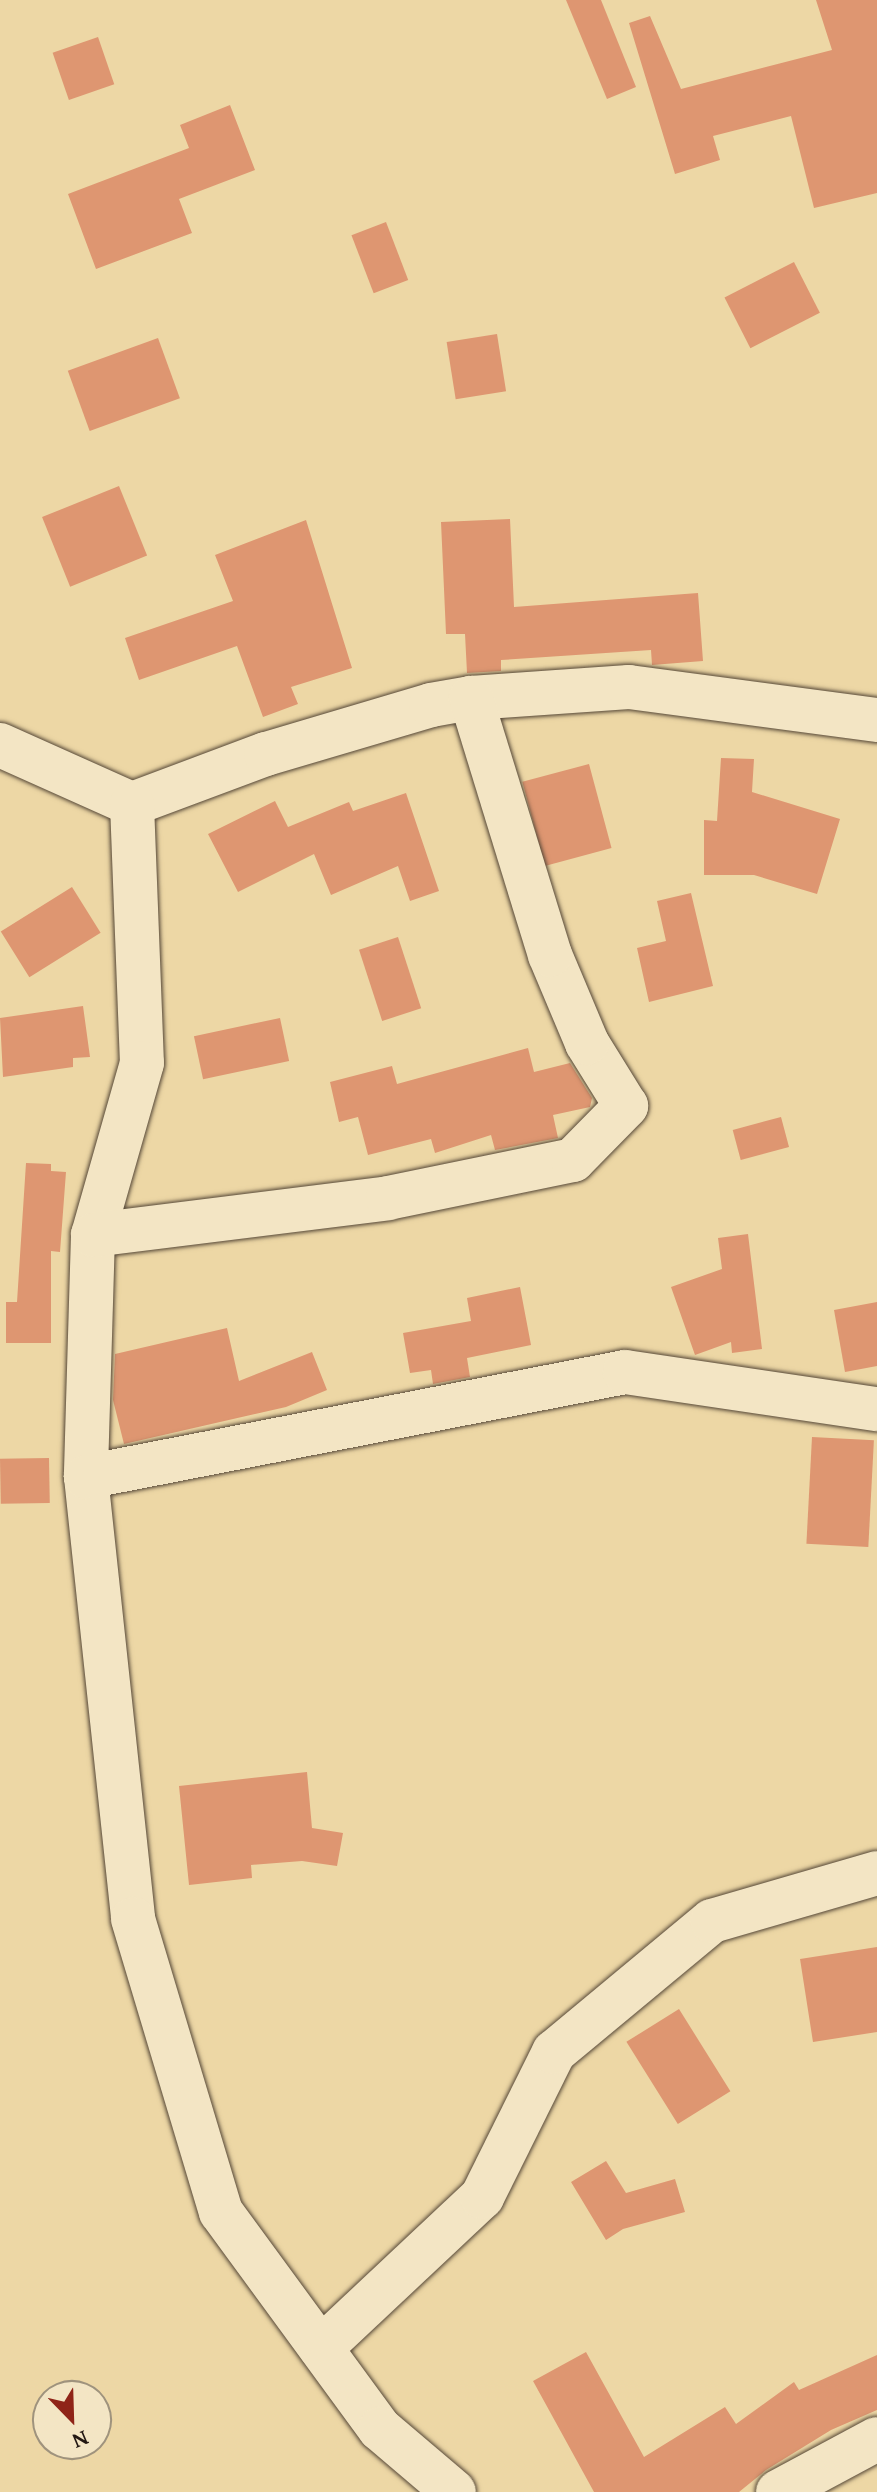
<!DOCTYPE html>
<html>
<head>
<meta charset="utf-8">
<style>
  body { margin:0 }
  #map { position:relative; width:877px; height:2492px; overflow:hidden; background:#edd7a5; font-family:"Gentium Book Plus",serif }
  div>[style] { position:absolute }
  .building>* { inset:0; background:#de9671; transform-origin:0 0 }
  .roads { filter:drop-shadow(0 0 2px #554737) drop-shadow(0 0 2px #554737) }
  .minor>* { height:44px; margin:-22px; padding:0 22px; transform-origin:22px; border-radius:22px; background:#f3e5c4 }
  span { translate:-50% -50%; white-space:nowrap; text-align:center; line-height:1.15; -webkit-text-stroke:6px #f3e5c4; paint-order:stroke }
  .north { position:absolute; left:32px; top:2380px; width:80px; height:80px; box-sizing:border-box; background:#f3e5c4; border:2px solid #9f937d; border-radius:50%; rotate:157deg; font-size:22px; font-weight:700; line-height:32px; text-align:center; color:#221712 }
  .north::after { content:''; display:block; margin:auto; width:28px; height:36px; background:#8f2418; clip-path:polygon(50% 0,100% 100%,50% 72%,0 100%) }
</style>
</head>
<body>
<div id="map">
  <div class="building">
    <div style="clip-path:polygon(566px 0,601px 0,636px 87px,607px 99px)"></div>
    <div style="clip-path:polygon(816px 0,877px 0,877px 193px,814px 208px,791px 116px,713px 136px,720px 160px,675px 174px,629px 23px,650px 16px,681px 89px,832px 50px)"></div>
    <div style="left:98px;top:37px;width:50px;height:48px;rotate:71deg"></div>
    <div style="clip-path:polygon(230px 105px,255px 170px,179px 199px,192px 233px,96px 269px,68px 194px,189px 148px,180px 125px)"></div>
    <div style="left:386px;top:222px;width:62px;height:37px;rotate:69deg"></div>
    <div style="left:794px;top:262px;width:57px;height:78px;rotate:63deg"></div>
    <div style="left:497px;top:334px;width:58px;height:51px;rotate:81deg"></div>
    <div style="left:158px;top:338px;width:64px;height:96px;rotate:70deg"></div>
    <div style="left:119px;top:486px;width:75px;height:83px;rotate:68deg"></div>
    <div style="clip-path:polygon(510px 519px,514px 607px,698px 593px,703px 661px,652px 665px,651px 650px,501px 660px,501px 671px,467px 673px,465px 634px,446px 634px,441px 522px)"></div>
    <div style="clip-path:polygon(306px 520px,352px 668px,291px 687px,298px 704px,263px 717px,237px 646px,139px 680px,125px 638px,233px 601px,215px 555px)"></div>
    <div style="clip-path:polygon(721px 758px,754px 759px,752px 792px,840px 819px,817px 894px,754px 875px,704px 875px,704px 820px,717px 821px)"></div>
    <div style="left:589px;top:764px;width:87px;height:69px;rotate:75deg"></div>
    <div style="clip-path:polygon(406px 793px,439px 891px,410px 901px,398px 866px,331px 895px,314px 854px,238px 892px,208px 834px,275px 801px,288px 827px,349px 802px,353px 811px)"></div>
    <div style="left:72px;top:887px;width:54px;height:84px;rotate:58deg"></div>
    <div style="clip-path:polygon(691px 893px,713px 986px,649px 1002px,637px 948px,666px 941px,657px 901px)"></div>
    <div style="left:398px;top:937px;width:75px;height:41px;rotate:72deg"></div>
    <div style="clip-path:polygon(83px 1006px,90px 1057px,73px 1058px,73px 1067px,3px 1077px,0 1018px)"></div>
    <div style="left:280px;top:1018px;width:44px;height:88px;rotate:78deg"></div>
    <div style="clip-path:polygon(528px 1048px,534px 1072px,570px 1063px,592px 1098px,590px 1107px,553px 1115px,558px 1138px,495px 1150px,491px 1135px,435px 1153px,431px 1139px,368px 1155px,358px 1117px,339px 1122px,330px 1082px,392px 1066px,397px 1084px)"></div>
    <div style="left:781px;top:1117px;width:31px;height:50px;rotate:75deg"></div>
    <div style="clip-path:polygon(26px 1163px,51px 1164px,51px 1171px,66px 1172px,60px 1252px,51px 1251px,51px 1343px,6px 1343px,6px 1302px,17px 1302px)"></div>
    <div style="clip-path:polygon(748px 1234px,762px 1349px,732px 1353px,731px 1342px,695px 1355px,671px 1287px,722px 1269px,718px 1238px)"></div>
    <div style="clip-path:polygon(520px 1287px,531px 1345px,467px 1358px,470px 1377px,433px 1384px,431px 1370px,410px 1373px,403px 1333px,471px 1321px,467px 1298px)"></div>
    <div style="clip-path:polygon(877px 1302px,877px 1366px,845px 1372px,834px 1310px)"></div>
    <div style="clip-path:polygon(227px 1328px,239px 1381px,312px 1352px,327px 1390px,286px 1407px,124px 1444px,113px 1400px,115px 1354px)"></div>
    <div style="left:812px;top:1437px;width:62px;height:107px;rotate:3deg"></div>
    <div style="left:49px;top:1458px;width:45px;height:49px;rotate:89deg"></div>
    <div style="clip-path:polygon(307px 1772px,312px 1828px,343px 1833px,337px 1866px,302px 1861px,251px 1865px,252px 1878px,189px 1885px,179px 1786px)"></div>
    <div style="clip-path:polygon(877px 1947px,877px 2032px,813px 2042px,800px 1959px)"></div>
    <div style="left:679px;top:2009px;width:97px;height:62px;rotate:58deg"></div>
    <div style="clip-path:polygon(606px 2161px,626px 2193px,675px 2179px,685px 2212px,623px 2229px,606px 2240px,571px 2182px)"></div>
    <div style="clip-path:polygon(586px 2352px,644px 2457px,725px 2407px,736px 2424px,794px 2382px,799px 2390px,877px 2355px,877px 2410px,831px 2430px,766px 2470px,739px 2492px,594px 2492px,533px 2381px)"></div>
  </div>
  <div class="roads">
    <div class="minor">
      <div style="left:0;top:745px;width:145px;rotate:24.1deg"></div>
      <div style="left:132px;top:804px;width:143px;rotate:-20.5deg"></div>
      <div style="left:266px;top:754px;width:172px;rotate:-16.5deg"></div>
      <div style="left:431px;top:705px;width:41px;rotate:-9.9deg"></div>
      <div style="left:471px;top:698px;width:158px;rotate:-4deg"></div>
      <div style="left:629px;top:687px;width:250px;rotate:7.6deg"></div>
      <div style="left:132px;top:804px;width:259px;rotate:87.8deg"></div>
      <div style="left:142px;top:1063px;width:179px;rotate:105.9deg"></div>
      <div style="left:93px;top:1235px;width:242px;rotate:91.7deg"></div>
      <div style="left:86px;top:1477px;width:444px;rotate:83.9deg"></div>
      <div style="left:133px;top:1919px;width:306px;rotate:73.3deg"></div>
      <div style="left:221px;top:2212px;width:269px;rotate:53.8deg"></div>
      <div style="left:380px;top:2429px;width:97px;rotate:40.4deg"></div>
      <div style="left:93px;top:1235px;width:297px;rotate:-7.1deg"></div>
      <div style="left:388px;top:1198px;width:189px;rotate:-11.6deg"></div>
      <div style="left:573px;top:1160px;width:76px;rotate:-45.5deg"></div>
      <div style="left:626px;top:1106px;width:74px;rotate:-121.8deg"></div>
      <div style="left:587px;top:1043px;width:95px;rotate:-112.8deg"></div>
      <div style="left:550px;top:955px;width:269px;rotate:-107.1deg"></div>
      <div style="left:86px;top:1477px;width:549px;rotate:-11.02deg"></div>
      <div style="left:625px;top:1372px;width:255px;rotate:8.4deg"></div>
      <div style="left:321px;top:2348px;width:221px;rotate:-43.2deg"></div>
      <div style="left:482px;top:2197px;width:162px;rotate:-63.6deg"></div>
      <div style="left:554px;top:2052px;width:205px;rotate:-39.7deg"></div>
      <div style="left:712px;top:1921px;width:172px;rotate:-16.2deg"></div>
      <div style="left:778px;top:2492px;width:112px;rotate:-28.2deg"></div>
    </div>
  </div>
  <div class="north">N</div>
</div>
</body>
</html>
